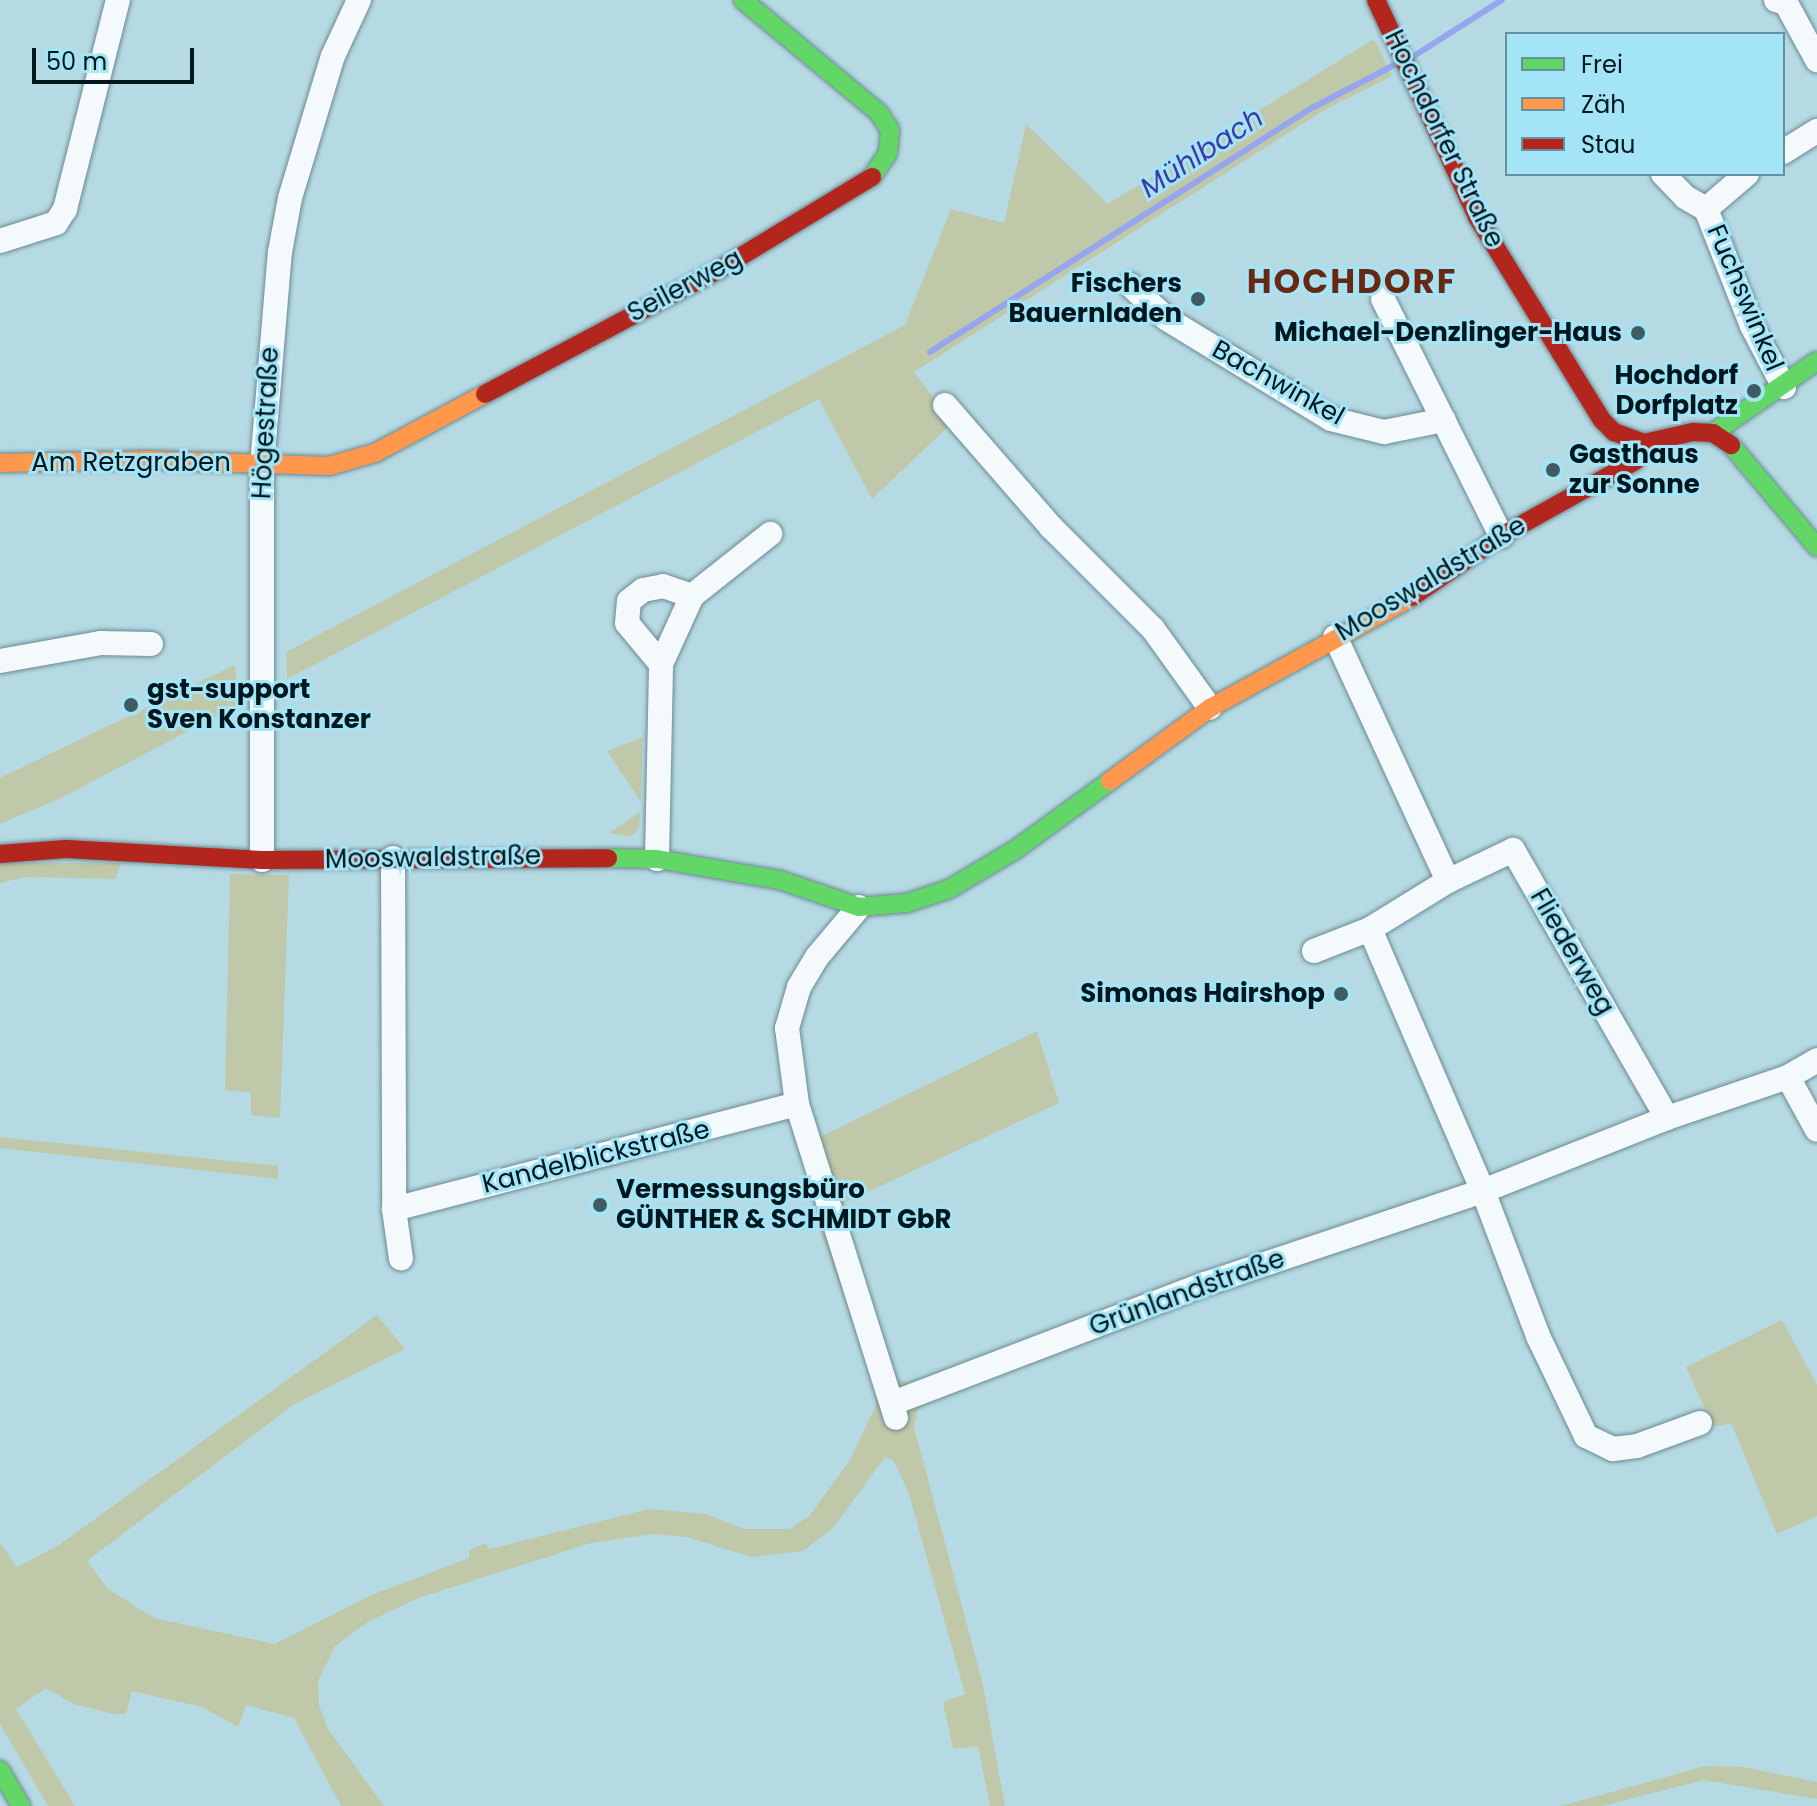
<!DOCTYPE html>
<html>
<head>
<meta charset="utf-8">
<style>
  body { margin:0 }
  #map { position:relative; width:1817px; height:1806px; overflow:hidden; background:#b6dae4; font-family:Poppins,sans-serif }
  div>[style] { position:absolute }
  .green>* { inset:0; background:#bfc8a8 }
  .stream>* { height:6px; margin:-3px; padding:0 3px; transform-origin:3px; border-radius:3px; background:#96a6ee }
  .roads { filter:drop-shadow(0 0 2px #6c8a92) drop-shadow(0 0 2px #6c8a92) }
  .street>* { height:24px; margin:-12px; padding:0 12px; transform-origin:12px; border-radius:12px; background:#f4f9fb }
  .fast>* { height:18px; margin:-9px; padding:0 9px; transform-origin:9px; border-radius:9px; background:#63d668 }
  .slow>* { height:18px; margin:-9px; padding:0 9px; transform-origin:9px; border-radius:9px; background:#ff974d }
  .jam>* { height:18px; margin:-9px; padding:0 9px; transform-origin:9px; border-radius:9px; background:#b3261e }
  .dots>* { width:22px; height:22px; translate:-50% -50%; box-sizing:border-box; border:4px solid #a3e4f7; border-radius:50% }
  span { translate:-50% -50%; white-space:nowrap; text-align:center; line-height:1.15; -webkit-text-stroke:6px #a3e4f7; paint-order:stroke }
  .street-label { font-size:26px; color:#00171e }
  .poi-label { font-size:26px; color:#00171e; font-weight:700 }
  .right { translate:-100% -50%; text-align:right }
  .left { translate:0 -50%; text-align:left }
  .water-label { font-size:28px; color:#4039aa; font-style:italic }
  .district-label { font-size:34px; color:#692811; font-weight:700; letter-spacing:2px }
  .legend { position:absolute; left:1505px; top:32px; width:280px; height:144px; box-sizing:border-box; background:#a3e4f7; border:2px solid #6292a0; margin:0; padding:10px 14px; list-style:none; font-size:24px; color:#00171e }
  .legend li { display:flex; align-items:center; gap:16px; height:40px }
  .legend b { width:40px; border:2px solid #6292a0 }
  .scale { position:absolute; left:32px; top:48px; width:162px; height:36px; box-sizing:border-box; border:4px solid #00171e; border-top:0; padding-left:10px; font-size:24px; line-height:28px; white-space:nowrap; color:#00171e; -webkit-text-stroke:6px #a3e4f7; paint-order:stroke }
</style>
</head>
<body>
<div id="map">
  <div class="green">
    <div style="clip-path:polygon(1374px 39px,1392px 76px,1324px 110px,914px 372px,952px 423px,872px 499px,819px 399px,287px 679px,286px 652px,905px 325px,951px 209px,1004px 223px,1026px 124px,1108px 204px)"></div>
    <div style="clip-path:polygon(235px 665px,238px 705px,61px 798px,0 824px,0 778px)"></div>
    <div style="clip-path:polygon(643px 737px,641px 793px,641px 802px,607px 751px)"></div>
    <div style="clip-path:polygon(640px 812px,639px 827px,631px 837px,609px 833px)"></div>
    <div style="clip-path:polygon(0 863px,121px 863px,115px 879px,25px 877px,0 883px)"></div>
    <div style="clip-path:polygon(230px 874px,289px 875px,280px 1118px,251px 1115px,251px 1093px,225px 1090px)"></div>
    <div style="clip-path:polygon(1037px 1031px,1059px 1103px,837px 1206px,818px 1138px)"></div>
    <div style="clip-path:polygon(0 1137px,278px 1166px,278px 1179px,0 1148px)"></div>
    <div style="clip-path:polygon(841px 1221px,897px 1379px,914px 1385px,1296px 1261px,925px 1402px,917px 1411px,914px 1427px,983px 1685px,1005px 1806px,990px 1806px,978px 1746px,953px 1749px,943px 1702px,965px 1694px,909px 1494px,894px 1461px,885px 1457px,833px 1528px,803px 1551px,752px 1557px,686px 1537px,652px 1534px,591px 1543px,418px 1598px,368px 1622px,335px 1646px,318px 1681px,319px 1705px,328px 1729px,384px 1806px,341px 1806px,294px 1718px,246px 1705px,238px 1727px,202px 1707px,132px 1691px,126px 1714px,114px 1714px,74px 1704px,46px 1688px,16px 1709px,75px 1806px,48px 1806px,0 1724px,0 1543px,17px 1567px,59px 1545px,377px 1315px,405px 1349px,293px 1405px,87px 1561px,108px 1589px,154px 1618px,275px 1644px,369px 1596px,469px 1558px,469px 1550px,486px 1543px,489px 1549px,649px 1509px,706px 1514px,743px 1529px,790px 1529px,810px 1515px,850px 1460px,876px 1405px,876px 1387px,819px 1227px)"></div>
    <div style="clip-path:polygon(1782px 1320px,1817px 1385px,1817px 1516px,1777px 1534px,1731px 1423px,1713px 1427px,1686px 1367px)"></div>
    <div style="clip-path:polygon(1706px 1766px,1744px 1767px,1817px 1782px,1817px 1799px,1704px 1780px,1602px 1806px,1561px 1806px)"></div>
  </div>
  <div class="stream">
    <div style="left:1414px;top:56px;width:104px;rotate:-32.5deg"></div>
    <div style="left:930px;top:352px;width:453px;rotate:-32.6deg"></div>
    <div style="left:1312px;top:108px;width:95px;rotate:-27.6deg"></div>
  </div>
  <div class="roads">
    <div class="street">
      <div style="left:1776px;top:0;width:10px;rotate:17deg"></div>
      <div style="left:1786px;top:3px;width:65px;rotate:61.5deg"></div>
      <div style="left:1783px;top:152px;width:40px;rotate:-32deg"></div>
      <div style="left:1663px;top:174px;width:32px;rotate:46deg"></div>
      <div style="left:1685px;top:197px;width:24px;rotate:30deg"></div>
      <div style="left:1706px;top:209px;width:126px;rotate:68.5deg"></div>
      <div style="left:1752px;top:326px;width:69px;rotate:62.3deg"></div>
      <div style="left:1706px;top:209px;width:54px;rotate:-40.5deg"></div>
      <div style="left:0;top:241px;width:59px;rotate:-17.8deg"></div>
      <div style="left:56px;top:223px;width:17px;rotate:-57deg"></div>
      <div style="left:65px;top:209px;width:216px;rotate:-75.8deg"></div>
      <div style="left:1130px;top:285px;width:50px;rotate:42.6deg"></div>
      <div style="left:1167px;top:319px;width:192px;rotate:31.4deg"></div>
      <div style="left:1331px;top:419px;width:55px;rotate:13.8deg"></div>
      <div style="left:1384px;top:432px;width:61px;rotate:-11.3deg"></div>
      <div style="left:1383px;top:299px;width:265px;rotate:63.5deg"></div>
      <div style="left:945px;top:405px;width:162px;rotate:49deg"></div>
      <div style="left:1051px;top:527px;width:144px;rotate:45deg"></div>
      <div style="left:1153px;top:629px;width:97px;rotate:54.2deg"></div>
      <div style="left:0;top:661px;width:103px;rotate:-10.1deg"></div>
      <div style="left:101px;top:643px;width:50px;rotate:1.1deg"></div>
      <div style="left:661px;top:664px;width:53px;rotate:-129.7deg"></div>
      <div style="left:627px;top:623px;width:22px;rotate:-85deg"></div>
      <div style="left:629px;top:601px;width:18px;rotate:-38deg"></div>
      <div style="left:643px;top:590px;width:20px;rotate:-11deg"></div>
      <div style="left:663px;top:586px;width:31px;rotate:19deg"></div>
      <div style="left:393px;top:858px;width:351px;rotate:89.8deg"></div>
      <div style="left:394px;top:1209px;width:50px;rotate:82deg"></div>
      <div style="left:657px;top:859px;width:195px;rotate:-88.8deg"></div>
      <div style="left:661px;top:664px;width:75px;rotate:-65.5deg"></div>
      <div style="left:692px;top:596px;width:100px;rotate:-38.5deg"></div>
      <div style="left:262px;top:860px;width:395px;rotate:-90deg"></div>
      <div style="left:262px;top:465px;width:214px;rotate:-85.2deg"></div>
      <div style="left:280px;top:252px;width:55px;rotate:-79.5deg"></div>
      <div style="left:290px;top:198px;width:148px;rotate:-73.2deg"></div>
      <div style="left:333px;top:56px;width:62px;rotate:-65.1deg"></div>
      <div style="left:1448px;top:881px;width:72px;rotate:-25.5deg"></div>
      <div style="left:1513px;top:850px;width:309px;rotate:60.1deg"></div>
      <div style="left:859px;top:907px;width:65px;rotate:130deg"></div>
      <div style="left:817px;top:957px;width:35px;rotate:121deg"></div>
      <div style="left:799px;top:987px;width:43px;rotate:106.3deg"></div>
      <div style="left:787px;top:1028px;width:77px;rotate:82.5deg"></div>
      <div style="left:797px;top:1104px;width:329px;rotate:72.5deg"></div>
      <div style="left:1370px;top:929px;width:285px;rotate:66.7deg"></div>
      <div style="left:1483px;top:1191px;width:155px;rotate:69.2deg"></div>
      <div style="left:1538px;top:1336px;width:111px;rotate:64.4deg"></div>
      <div style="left:1586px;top:1436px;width:30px;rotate:26deg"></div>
      <div style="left:1613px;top:1449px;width:24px;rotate:-7deg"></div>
      <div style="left:1637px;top:1446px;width:67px;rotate:-20.1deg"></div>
      <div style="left:1314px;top:951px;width:60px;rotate:-21.4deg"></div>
      <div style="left:1370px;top:929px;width:92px;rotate:-31.6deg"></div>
      <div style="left:1448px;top:881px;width:269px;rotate:-114.8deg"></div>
      <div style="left:1788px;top:1077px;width:60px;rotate:61.3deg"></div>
      <div style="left:394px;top:1209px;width:416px;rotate:-14.6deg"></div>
      <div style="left:893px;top:1403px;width:334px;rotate:-20.9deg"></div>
      <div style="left:1205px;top:1284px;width:293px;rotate:-18.5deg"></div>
      <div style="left:1483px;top:1191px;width:198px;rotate:-21.6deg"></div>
      <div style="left:1667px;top:1118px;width:128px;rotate:-18.7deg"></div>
      <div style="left:1788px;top:1077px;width:34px;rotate:-30deg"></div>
    </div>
    <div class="fast">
      <div style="left:743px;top:0;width:177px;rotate:39.7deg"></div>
      <div style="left:879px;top:113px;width:20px;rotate:57deg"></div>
      <div style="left:890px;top:130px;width:23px;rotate:95deg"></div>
      <div style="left:888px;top:153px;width:29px;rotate:124deg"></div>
      <div style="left:1713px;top:433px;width:126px;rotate:-34.7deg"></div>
      <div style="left:1731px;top:445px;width:133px;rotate:49.9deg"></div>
      <div style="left:608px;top:858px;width:49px;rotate:1.2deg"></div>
      <div style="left:657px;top:859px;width:125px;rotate:9.7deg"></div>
      <div style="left:780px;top:880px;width:83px;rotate:18.9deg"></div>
      <div style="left:859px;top:907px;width:48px;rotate:-4.8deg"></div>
      <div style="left:907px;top:903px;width:44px;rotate:-18.4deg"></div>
      <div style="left:949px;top:889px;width:77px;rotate:-30.6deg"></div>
      <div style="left:1015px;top:850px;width:117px;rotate:-36deg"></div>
      <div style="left:0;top:1770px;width:42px;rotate:59.7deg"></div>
    </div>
    <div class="slow">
      <div style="left:0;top:463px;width:148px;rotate:-1.2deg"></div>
      <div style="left:148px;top:460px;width:181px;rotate:1.9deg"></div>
      <div style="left:329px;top:466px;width:48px;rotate:-15.8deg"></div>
      <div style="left:375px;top:453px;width:125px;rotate:-28.2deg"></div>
      <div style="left:1110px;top:781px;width:124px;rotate:-36.1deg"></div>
      <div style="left:1210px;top:708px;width:230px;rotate:-28.8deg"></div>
    </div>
    <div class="jam">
      <div style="left:1376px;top:0;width:239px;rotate:65deg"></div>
      <div style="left:1477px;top:217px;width:238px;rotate:58.4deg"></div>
      <div style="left:1602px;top:420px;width:17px;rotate:45deg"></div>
      <div style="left:1614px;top:432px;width:32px;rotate:20deg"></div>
      <div style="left:1644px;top:443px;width:50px;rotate:-12.7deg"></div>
      <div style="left:1693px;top:432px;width:20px;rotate:3deg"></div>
      <div style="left:1713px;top:433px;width:22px;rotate:34deg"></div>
      <div style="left:485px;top:394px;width:266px;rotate:-28deg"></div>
      <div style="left:720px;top:269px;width:178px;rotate:-31.2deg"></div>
      <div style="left:1412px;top:597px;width:108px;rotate:-34.4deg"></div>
      <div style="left:1501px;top:536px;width:154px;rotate:-29.2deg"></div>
      <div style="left:1635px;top:461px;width:20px;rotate:-63deg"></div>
      <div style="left:0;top:854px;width:66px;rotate:-4.3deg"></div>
      <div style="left:66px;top:849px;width:196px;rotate:3.2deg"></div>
      <div style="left:262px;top:860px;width:346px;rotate:-0.3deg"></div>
    </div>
  </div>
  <div class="dots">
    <div style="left:1198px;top:299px;background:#405b63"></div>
    <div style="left:1638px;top:333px;background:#405b63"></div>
    <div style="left:1754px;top:391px;background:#405b63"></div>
    <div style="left:1553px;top:470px;background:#405b63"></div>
    <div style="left:131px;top:705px;background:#405b63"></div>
    <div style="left:1341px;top:994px;background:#405b63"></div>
    <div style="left:600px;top:1205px;background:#405b63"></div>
  </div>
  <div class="street-label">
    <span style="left:1444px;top:139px;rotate:64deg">Hochdorfer Straße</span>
    <span style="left:685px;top:286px;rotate:-28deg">Seilerweg</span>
    <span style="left:1745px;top:298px;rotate:67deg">Fuchswinkel</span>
    <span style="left:1278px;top:383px;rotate:29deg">Bachwinkel</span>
    <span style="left:266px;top:423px;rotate:-87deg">Högestraße</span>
    <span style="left:131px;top:463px">Am Retzgraben</span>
    <span style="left:1431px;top:579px;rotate:-31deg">Mooswaldstraße</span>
    <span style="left:433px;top:858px;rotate:-1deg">Mooswaldstraße</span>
    <span style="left:1572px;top:952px;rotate:60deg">Fliederweg</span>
    <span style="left:596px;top:1157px;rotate:-14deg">Kandelblickstraße</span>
    <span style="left:1187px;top:1293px;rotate:-20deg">Grünlandstraße</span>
  </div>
  <div class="poi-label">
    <span class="right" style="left:1182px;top:299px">Fischers<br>Bauernladen</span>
    <span class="right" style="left:1622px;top:333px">Michael-Denzlinger-Haus</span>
    <span class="right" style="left:1738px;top:391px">Hochdorf<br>Dorfplatz</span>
    <span class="left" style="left:1569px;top:470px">Gasthaus<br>zur Sonne</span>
    <span class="left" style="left:147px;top:705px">gst-support<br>Sven Konstanzer</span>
    <span class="right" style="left:1325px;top:994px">Simonas Hairshop</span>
    <span class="left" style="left:616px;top:1205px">Vermessungsbüro<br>GÜNTHER &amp; SCHMIDT GbR</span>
  </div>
  <div class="water-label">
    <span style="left:1202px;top:153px;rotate:-33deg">Mühlbach</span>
  </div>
  <div class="district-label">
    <span style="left:1352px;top:282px">HOCHDORF</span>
  </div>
  <ul class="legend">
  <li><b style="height:10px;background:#63d668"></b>Frei</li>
  <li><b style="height:10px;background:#ff974d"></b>Zäh</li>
  <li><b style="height:10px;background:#b3261e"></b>Stau</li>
  </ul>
  <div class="scale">50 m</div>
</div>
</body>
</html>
